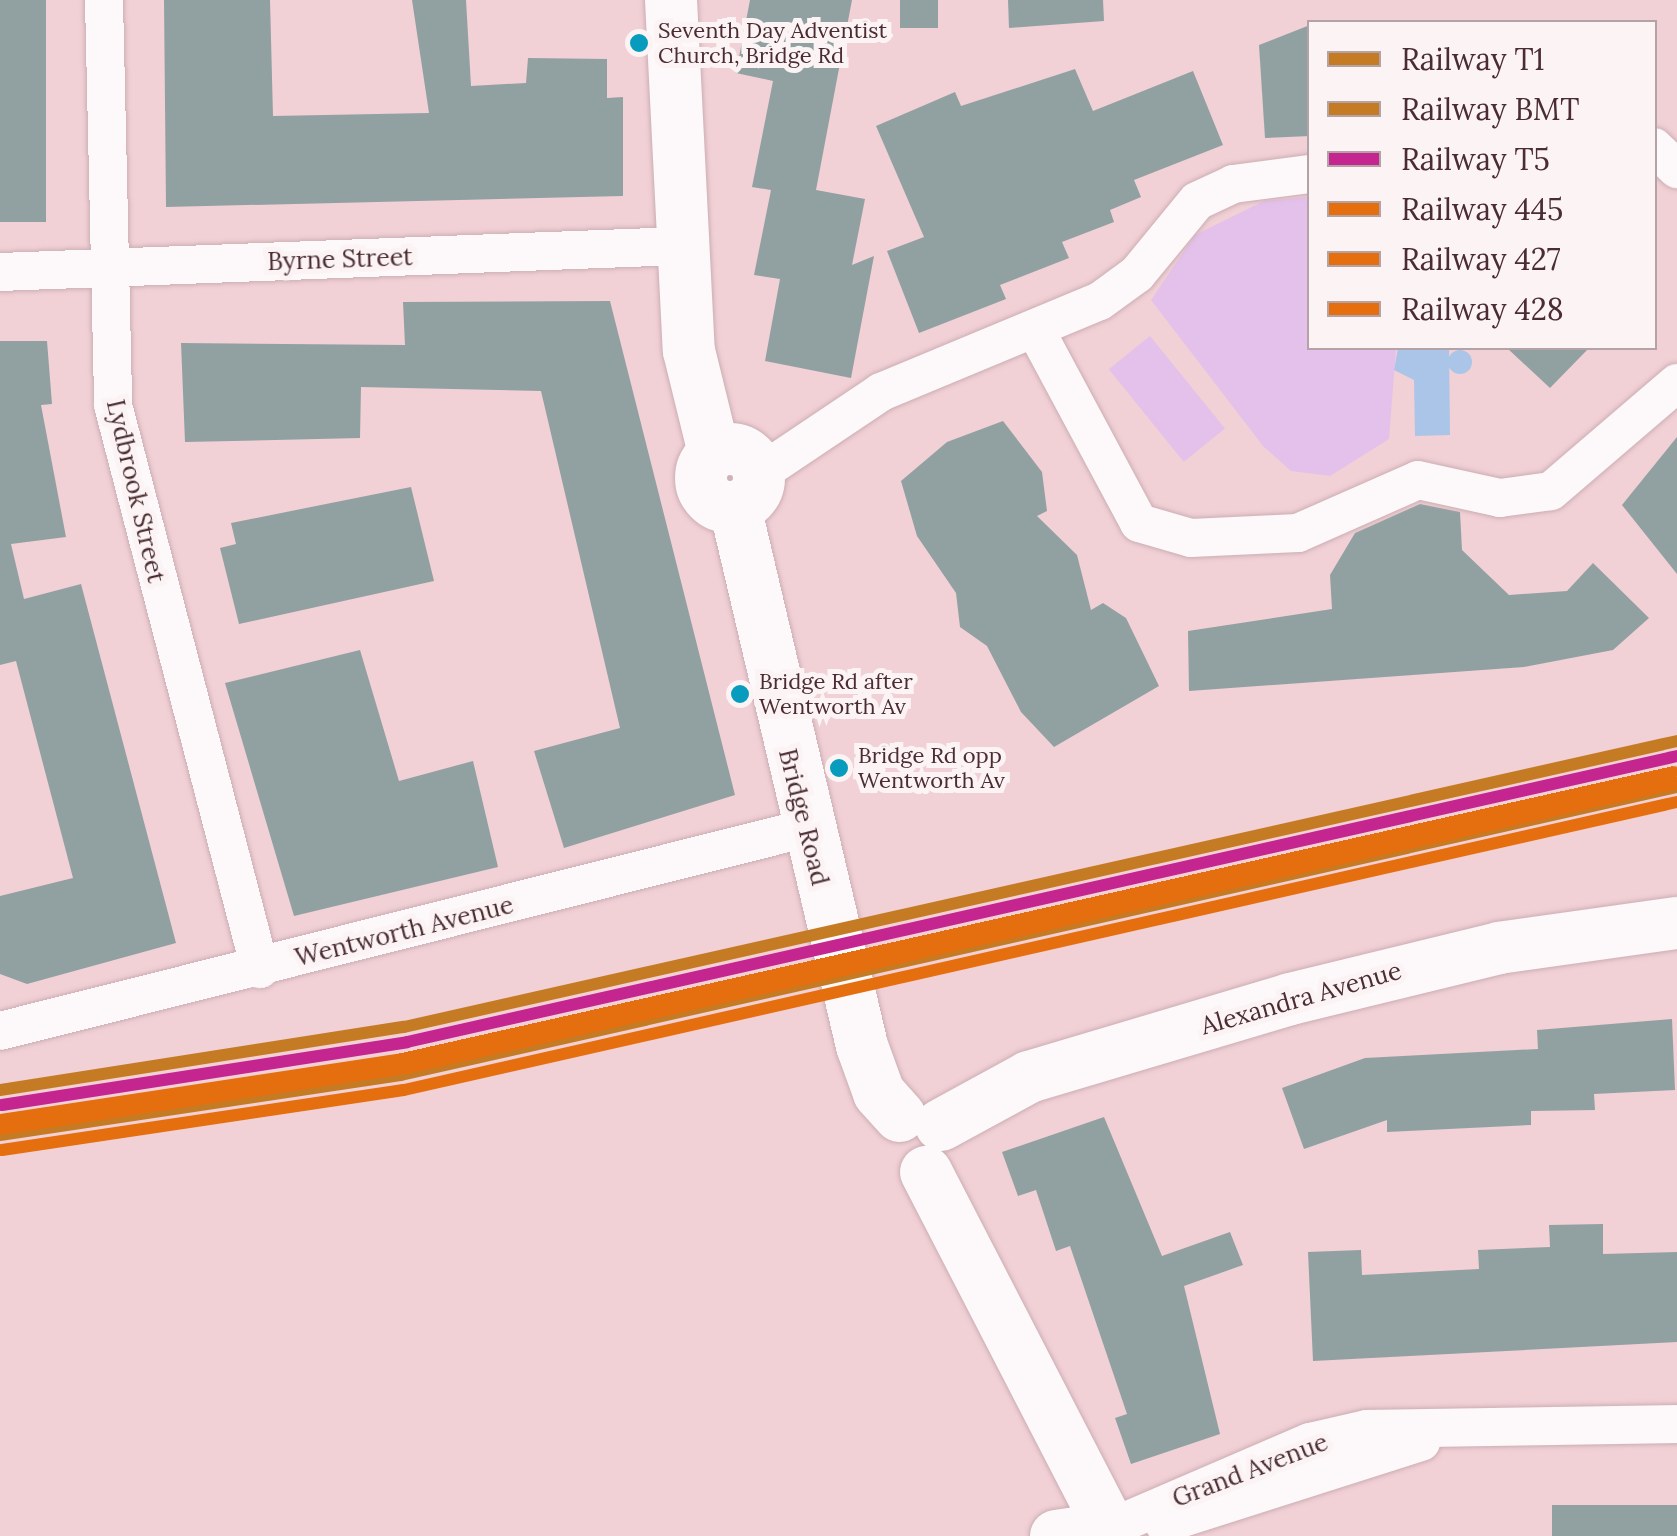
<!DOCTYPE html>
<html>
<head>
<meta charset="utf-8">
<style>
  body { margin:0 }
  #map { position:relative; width:1677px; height:1536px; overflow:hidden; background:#f1d0d6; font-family:Lora,serif }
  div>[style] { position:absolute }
  .green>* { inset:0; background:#e3c1eb; transform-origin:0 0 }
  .water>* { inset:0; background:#aac5e8 }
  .round { border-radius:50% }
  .building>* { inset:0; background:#91a1a1; transform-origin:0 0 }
  .roads { filter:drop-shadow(0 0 2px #cbaeb3) drop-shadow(0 0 2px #cbaeb3) }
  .street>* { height:38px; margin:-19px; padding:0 19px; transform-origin:19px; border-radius:19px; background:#fdf8f9 }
  .secondary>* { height:52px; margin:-26px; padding:0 26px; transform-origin:26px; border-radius:26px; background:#fdf8f9 }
  .secondary>.ring { margin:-26px; padding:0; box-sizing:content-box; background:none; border:52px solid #fdf8f9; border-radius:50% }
  .rail-1>* { height:12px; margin:-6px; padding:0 6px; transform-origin:6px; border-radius:6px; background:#c47b23 }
  .rail-2>* { height:12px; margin:-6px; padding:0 6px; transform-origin:6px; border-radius:6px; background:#c47b23 }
  .rail-3>* { height:12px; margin:-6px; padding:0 6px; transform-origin:6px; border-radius:6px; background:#c4258f }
  .rail-4>* { height:12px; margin:-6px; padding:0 6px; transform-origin:6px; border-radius:6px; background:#e56e0f }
  .rail-5>* { height:12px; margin:-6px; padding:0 6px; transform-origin:6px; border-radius:6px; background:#e56e0f }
  .rail-6>* { height:12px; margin:-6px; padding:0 6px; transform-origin:6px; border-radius:6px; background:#e56e0f }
  .dots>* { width:28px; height:28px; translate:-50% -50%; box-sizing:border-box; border:5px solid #fbf3f4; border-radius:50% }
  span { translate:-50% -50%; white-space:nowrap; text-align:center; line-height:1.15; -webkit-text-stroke:10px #fbf3f4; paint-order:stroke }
  .bus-label { font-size:22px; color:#4a2c32 }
  .left { translate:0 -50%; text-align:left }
  .street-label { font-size:25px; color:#4a2c32 }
  .legend { position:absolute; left:1307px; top:20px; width:350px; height:330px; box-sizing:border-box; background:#fbf3f4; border:2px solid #b4a3a6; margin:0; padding:12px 18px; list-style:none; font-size:30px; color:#4a2c32 }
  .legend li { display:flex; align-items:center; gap:20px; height:50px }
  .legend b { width:50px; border:2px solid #b4a3a6 }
</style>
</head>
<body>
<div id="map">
  <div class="green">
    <div style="clip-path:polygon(1309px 197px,1310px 348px,1396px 348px,1389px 439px,1330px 476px,1291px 471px,1263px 446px,1151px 300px,1195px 235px,1264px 201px)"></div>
    <div style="left:1150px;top:336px;width:119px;height:53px;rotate:51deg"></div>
  </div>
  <div class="water">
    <div style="clip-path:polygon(1398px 348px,1449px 348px,1450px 435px,1415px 436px,1414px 380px,1394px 370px)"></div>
    <div class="round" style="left:1448px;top:350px;width:24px;height:24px"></div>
  </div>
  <div class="building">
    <div style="left:0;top:0;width:46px;height:222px"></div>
    <div style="clip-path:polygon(164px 0,270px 0,273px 116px,429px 113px,412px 0,466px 0,471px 86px,526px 83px,528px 58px,607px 59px,607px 98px,623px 97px,623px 196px,166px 207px)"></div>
    <div style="clip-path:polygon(750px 0,852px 0,816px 190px,865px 199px,852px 265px,874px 256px,851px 378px,765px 361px,780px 279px,754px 275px,771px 190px,752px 187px,773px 81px,736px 73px)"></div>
    <div style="left:900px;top:0;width:38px;height:28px"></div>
    <div style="clip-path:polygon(1008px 0,1103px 0,1104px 21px,1009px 28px)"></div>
    <div style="clip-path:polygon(1310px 25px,1310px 136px,1265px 138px,1259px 45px)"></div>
    <div style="clip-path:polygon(1075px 69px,1093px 111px,1193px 71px,1223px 145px,1134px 180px,1141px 197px,1110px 210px,1114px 222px,1062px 242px,1069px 258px,1000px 285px,1006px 299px,919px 333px,887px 251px,924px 237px,876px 126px,955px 92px,961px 106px)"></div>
    <div style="clip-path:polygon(610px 301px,735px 795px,564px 848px,534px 751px,620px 728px,541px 391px,361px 387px,360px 438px,185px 442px,181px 343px,405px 345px,403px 302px)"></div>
    <div style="clip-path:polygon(0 341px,47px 341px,52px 404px,41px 405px,66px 537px,11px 544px,24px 599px,81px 584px,176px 943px,27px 984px,0 974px,0 896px,73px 878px,16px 661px,0 665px)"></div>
    <div style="clip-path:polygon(1507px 348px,1589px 348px,1550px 388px)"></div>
    <div style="clip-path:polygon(1003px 421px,1042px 472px,1047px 511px,1037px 516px,1077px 555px,1091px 610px,1103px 603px,1126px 618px,1159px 686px,1054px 747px,1021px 712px,987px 646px,960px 627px,956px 593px,917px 536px,901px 481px,947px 442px)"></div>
    <div style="clip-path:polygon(1677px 437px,1677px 574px,1622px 505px)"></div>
    <div style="clip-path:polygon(411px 487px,434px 581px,239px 624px,220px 548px,236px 544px,231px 523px)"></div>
    <div style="clip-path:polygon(1420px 504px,1460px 512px,1462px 550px,1509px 595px,1567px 591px,1593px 563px,1649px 618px,1613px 650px,1524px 667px,1189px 691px,1188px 631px,1332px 609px,1330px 575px,1355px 533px)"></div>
    <div style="clip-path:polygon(360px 650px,399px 781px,473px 761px,498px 867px,294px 916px,225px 683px)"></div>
    <div style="clip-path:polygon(1672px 1019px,1675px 1090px,1594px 1094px,1595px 1110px,1531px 1111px,1531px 1125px,1387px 1132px,1387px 1120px,1304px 1149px,1282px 1088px,1365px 1058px,1538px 1049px,1537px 1030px)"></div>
    <div style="clip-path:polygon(1104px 1117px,1162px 1256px,1230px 1232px,1243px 1265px,1184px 1286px,1220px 1434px,1131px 1464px,1115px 1418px,1127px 1414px,1070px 1246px,1056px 1251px,1036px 1190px,1018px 1196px,1002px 1152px)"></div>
    <div style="clip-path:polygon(1603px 1224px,1603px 1254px,1677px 1252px,1677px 1342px,1313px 1361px,1308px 1252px,1361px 1250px,1362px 1275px,1479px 1269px,1478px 1250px,1550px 1247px,1549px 1225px)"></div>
    <div style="left:1677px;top:1505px;width:31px;height:125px;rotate:90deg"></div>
  </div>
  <div class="roads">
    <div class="street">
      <div style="left:104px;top:0;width:405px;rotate:88.7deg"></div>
      <div style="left:113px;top:405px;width:583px;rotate:75.39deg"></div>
      <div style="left:1654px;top:147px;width:32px;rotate:44deg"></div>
      <div style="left:0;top:272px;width:680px;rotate:-2.19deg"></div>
      <div style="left:1035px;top:329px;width:220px;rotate:61.8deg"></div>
      <div style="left:1139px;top:523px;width:54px;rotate:16.1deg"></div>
      <div style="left:1191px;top:538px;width:107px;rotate:-2.7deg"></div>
      <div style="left:1298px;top:533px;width:131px;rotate:-23.8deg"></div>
      <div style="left:1418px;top:480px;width:84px;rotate:12.4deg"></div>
      <div style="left:1500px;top:498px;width:51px;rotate:-7.8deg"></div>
      <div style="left:1551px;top:491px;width:166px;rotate:-40.6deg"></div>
      <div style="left:759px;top:474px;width:147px;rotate:-33.9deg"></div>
      <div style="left:881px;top:392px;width:237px;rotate:-22.6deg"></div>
      <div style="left:1100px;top:301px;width:46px;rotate:-36.1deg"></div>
      <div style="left:1137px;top:274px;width:94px;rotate:-50.6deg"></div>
      <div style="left:1197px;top:201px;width:40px;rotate:-25deg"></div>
      <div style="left:1233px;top:184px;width:78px;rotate:-7.4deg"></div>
      <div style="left:0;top:1031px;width:832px;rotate:-14.12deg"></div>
      <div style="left:1164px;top:1524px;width:270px;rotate:-17.7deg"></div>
      <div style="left:1110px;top:1528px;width:218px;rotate:-23.3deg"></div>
      <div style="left:1310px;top:1442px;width:58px;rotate:-12.8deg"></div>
      <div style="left:1367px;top:1429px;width:310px;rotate:-0.9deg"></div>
    </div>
    <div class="secondary">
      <div style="left:671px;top:0;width:351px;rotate:87.1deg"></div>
      <div style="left:689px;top:351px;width:105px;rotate:76.2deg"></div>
      <div class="ring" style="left:701px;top:449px;width:6px;height:6px"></div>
      <div style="left:735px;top:507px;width:554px;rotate:76.74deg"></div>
      <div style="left:862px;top:1046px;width:50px;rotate:70.1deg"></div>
      <div style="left:879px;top:1093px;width:31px;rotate:48deg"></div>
      <div style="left:941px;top:1125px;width:100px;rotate:-28.6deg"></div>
      <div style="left:1029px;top:1077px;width:272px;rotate:-16.6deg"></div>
      <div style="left:1290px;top:999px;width:215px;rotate:-13.7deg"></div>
      <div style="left:1499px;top:948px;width:180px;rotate:-8deg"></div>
      <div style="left:926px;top:1172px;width:410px;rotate:62.7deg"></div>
      <div style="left:1056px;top:1536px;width:55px;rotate:-8.4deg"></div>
    </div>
  </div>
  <div class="rail-1">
    <div style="left:0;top:1090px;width:409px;rotate:-8.9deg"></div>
    <div style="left:404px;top:1027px;width:1305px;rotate:-12.66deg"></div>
  </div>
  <div class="rail-2">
    <div style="left:0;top:1135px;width:405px;rotate:-8.5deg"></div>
    <div style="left:401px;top:1075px;width:1308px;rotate:-12.72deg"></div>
  </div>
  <div class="rail-3">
    <div style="left:2px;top:1105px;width:410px;rotate:-8.8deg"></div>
    <div style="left:407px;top:1042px;width:1302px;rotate:-12.69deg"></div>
  </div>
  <div class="rail-4">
    <div style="left:2px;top:1150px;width:406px;rotate:-8.5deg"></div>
    <div style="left:404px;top:1090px;width:1305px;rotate:-12.75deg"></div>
  </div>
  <div class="rail-5">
    <div style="left:0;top:1120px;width:402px;rotate:-8.6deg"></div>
    <div style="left:398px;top:1060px;width:1308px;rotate:-12.72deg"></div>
  </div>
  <div class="rail-6">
    <div style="left:2px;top:1129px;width:410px;rotate:-8.6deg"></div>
    <div style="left:407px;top:1068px;width:1302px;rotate:-12.65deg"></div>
  </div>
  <div class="dots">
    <div style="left:639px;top:43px;background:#079cbe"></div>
    <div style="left:740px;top:694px;background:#079cbe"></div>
    <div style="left:839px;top:768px;background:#079cbe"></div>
  </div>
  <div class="bus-label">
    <span class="left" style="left:658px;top:43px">Seventh Day Adventist<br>Church, Bridge Rd</span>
    <span class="left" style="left:759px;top:694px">Bridge Rd after<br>Wentworth Av</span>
    <span class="left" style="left:858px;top:768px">Bridge Rd opp<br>Wentworth Av</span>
  </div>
  <div class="street-label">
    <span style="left:340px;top:259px;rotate:-2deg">Byrne Street</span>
    <span style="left:136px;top:491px;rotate:77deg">Lydbrook Street</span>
    <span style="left:804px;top:817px;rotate:76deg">Bridge Road</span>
    <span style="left:404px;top:931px;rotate:-14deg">Wentworth Avenue</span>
    <span style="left:1301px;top:998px;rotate:-16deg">Alexandra Avenue</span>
    <span style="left:1250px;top:1470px;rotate:-21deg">Grand Avenue</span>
  </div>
  <ul class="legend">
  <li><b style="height:12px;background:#c47b23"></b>Railway T1</li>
  <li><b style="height:12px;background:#c47b23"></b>Railway BMT</li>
  <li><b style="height:12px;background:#c4258f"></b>Railway T5</li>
  <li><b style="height:12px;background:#e56e0f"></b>Railway 445</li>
  <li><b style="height:12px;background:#e56e0f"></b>Railway 427</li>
  <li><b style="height:12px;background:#e56e0f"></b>Railway 428</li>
  </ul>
</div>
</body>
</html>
